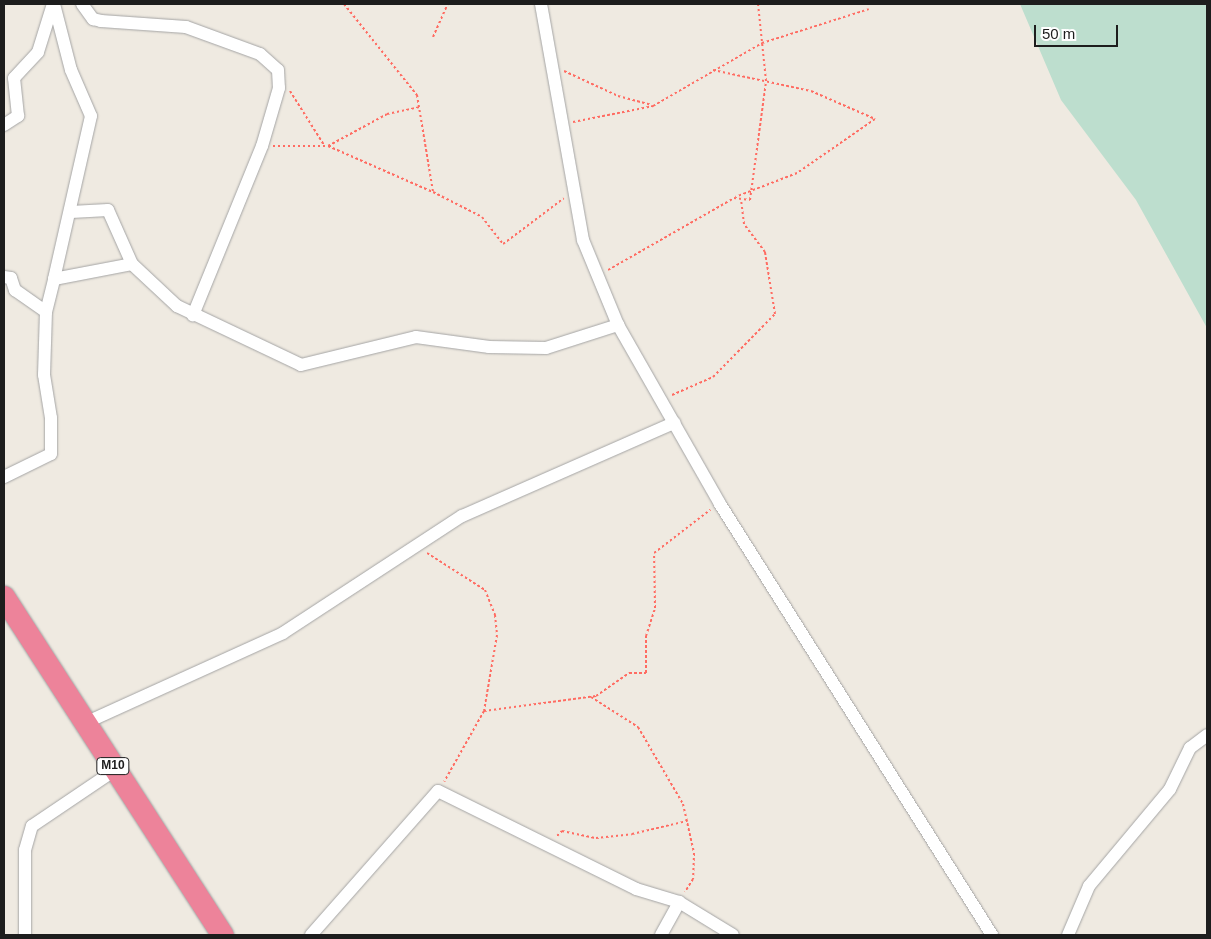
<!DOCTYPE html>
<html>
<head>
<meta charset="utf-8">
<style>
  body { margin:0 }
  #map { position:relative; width:1211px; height:939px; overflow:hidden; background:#efeae1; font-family:Helvetica,sans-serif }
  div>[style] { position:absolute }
  .wetland>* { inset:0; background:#bddece }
  .path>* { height:2px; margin-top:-1px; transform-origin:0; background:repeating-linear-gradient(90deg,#ff6c62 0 2.5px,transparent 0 5px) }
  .roads { filter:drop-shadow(0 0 1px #a4a4a4) drop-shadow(0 0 1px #a4a4a4) }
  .street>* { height:12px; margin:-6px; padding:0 6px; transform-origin:6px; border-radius:6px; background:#fff }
  .highway>* { height:22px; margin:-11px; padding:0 11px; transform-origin:11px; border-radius:11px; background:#ed839a }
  span { translate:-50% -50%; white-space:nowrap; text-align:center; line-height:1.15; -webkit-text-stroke:4px #fff; paint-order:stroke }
  .shield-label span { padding:1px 4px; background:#fff; border:1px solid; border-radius:4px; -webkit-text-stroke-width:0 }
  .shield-label { font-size:12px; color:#1d1d1d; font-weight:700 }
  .frame { position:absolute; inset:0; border:5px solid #1d1d1d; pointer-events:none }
  .scale { position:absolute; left:1034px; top:25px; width:84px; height:22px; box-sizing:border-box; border:2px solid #1d1d1d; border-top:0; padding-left:6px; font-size:15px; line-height:18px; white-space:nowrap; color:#1d1d1d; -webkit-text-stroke:4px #fff; paint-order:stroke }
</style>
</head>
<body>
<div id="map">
  <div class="wetland">
    <div style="clip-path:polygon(1020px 4px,1207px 4px,1207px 328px,1136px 200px,1061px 100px)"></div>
  </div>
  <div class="path">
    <div style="left:344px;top:4px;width:117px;rotate:51.3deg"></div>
    <div style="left:417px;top:95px;width:98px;rotate:80.6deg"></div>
    <div style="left:433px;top:192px;width:55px;rotate:27deg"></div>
    <div style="left:482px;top:217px;width:34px;rotate:52deg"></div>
    <div style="left:503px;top:244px;width:76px;rotate:-37deg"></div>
    <div style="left:433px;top:37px;width:36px;rotate:-66deg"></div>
    <div style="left:713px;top:70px;width:100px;rotate:12.1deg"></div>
    <div style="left:811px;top:91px;width:70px;rotate:23.6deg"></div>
    <div style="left:875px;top:119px;width:95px;rotate:145.3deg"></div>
    <div style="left:797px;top:173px;width:66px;rotate:158.8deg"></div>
    <div style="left:564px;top:71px;width:60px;rotate:24.8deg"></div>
    <div style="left:618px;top:96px;width:35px;rotate:15deg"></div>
    <div style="left:290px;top:91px;width:64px;rotate:57.8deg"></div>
    <div style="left:573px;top:122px;width:82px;rotate:-11.3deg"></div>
    <div style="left:653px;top:106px;width:126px;rotate:-30deg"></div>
    <div style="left:762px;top:43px;width:112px;rotate:-17.6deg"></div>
    <div style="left:273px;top:146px;width:55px"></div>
    <div style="left:328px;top:146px;width:115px;rotate:23.7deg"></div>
    <div style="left:328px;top:146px;width:67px;rotate:-28.5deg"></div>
    <div style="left:387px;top:114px;width:33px;rotate:-12deg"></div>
    <div style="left:608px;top:270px;width:145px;rotate:-29.7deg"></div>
    <div style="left:734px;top:198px;width:16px;rotate:7deg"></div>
    <div style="left:750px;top:200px;width:120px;rotate:-82.3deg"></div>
    <div style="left:766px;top:81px;width:77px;rotate:-95.9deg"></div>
    <div style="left:672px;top:395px;width:45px;rotate:-23.7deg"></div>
    <div style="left:713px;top:377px;width:88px;rotate:-45.5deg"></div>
    <div style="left:775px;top:314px;width:63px;rotate:-99.2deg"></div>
    <div style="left:765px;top:252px;width:35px;rotate:-127deg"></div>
    <div style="left:744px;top:224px;width:25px;rotate:-97deg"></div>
    <div style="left:427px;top:553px;width:69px;rotate:32.5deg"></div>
    <div style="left:485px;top:590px;width:27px;rotate:68deg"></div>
    <div style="left:495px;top:615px;width:20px;rotate:84deg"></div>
    <div style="left:497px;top:635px;width:77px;rotate:99.7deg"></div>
    <div style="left:484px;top:711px;width:81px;rotate:119.4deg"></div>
    <div style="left:591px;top:697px;width:56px;rotate:32.6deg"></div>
    <div style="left:638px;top:727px;width:89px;rotate:59.7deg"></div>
    <div style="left:683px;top:804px;width:50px;rotate:77.3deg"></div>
    <div style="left:694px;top:853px;width:26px;rotate:92deg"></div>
    <div style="left:693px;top:879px;width:15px;rotate:122deg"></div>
    <div style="left:484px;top:711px;width:113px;rotate:-7.6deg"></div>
    <div style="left:596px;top:696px;width:40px;rotate:-34.9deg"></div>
    <div style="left:629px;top:673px;width:17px"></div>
    <div style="left:646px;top:673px;width:37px;rotate:-90deg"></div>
    <div style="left:646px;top:636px;width:29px;rotate:-72deg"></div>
    <div style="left:655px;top:608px;width:55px;rotate:-91deg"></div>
    <div style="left:654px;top:553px;width:71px;rotate:-37.5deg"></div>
    <div style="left:557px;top:836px;width:7px;rotate:-45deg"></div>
    <div style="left:562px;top:831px;width:35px;rotate:12deg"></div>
    <div style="left:596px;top:838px;width:36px;rotate:-6deg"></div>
    <div style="left:632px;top:834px;width:57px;rotate:-13.3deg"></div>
  </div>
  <div class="roads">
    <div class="street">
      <div style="left:54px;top:4px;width:68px;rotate:75.6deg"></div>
      <div style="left:71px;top:70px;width:50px;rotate:66.5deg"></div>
      <div style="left:91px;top:116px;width:167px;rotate:102.8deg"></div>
      <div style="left:54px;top:279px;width:79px;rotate:-10.9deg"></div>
      <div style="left:82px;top:4px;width:19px;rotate:54deg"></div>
      <div style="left:93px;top:19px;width:8px;rotate:14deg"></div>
      <div style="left:101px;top:21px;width:85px;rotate:4deg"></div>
      <div style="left:186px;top:27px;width:79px;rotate:20deg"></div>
      <div style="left:260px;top:54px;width:24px;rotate:42deg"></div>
      <div style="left:278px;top:70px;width:18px;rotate:87deg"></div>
      <div style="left:279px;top:88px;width:60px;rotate:106.3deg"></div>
      <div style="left:262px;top:146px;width:183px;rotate:112.2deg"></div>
      <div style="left:541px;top:4px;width:240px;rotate:79.9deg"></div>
      <div style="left:583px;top:240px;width:92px;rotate:67.6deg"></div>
      <div style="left:618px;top:325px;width:206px;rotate:60.3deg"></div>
      <div style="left:720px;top:504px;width:510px;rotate:57.74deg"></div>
      <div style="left:4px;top:125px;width:17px;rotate:-33deg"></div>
      <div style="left:18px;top:116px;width:38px;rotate:-96deg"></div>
      <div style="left:14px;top:78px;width:35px;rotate:-47deg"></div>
      <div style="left:38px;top:52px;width:47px;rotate:-72.7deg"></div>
      <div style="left:71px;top:212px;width:37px;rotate:-3deg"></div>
      <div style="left:108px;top:210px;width:59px;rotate:66deg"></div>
      <div style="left:132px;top:264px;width:62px;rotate:43deg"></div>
      <div style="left:177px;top:306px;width:137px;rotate:25.4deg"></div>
      <div style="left:301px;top:365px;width:118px;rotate:-13.7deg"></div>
      <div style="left:416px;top:337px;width:74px;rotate:7.8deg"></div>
      <div style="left:489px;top:347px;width:57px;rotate:1deg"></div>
      <div style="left:546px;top:348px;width:76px;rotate:-17.7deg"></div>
      <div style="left:4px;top:277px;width:7px;rotate:8deg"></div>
      <div style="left:11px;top:278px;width:13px;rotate:72deg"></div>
      <div style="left:15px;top:290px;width:38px;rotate:35deg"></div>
      <div style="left:4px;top:477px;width:52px;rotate:-26.1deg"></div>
      <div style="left:51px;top:454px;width:36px;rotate:-90deg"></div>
      <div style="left:51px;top:418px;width:44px;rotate:-99.2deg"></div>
      <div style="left:44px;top:375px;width:63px;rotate:-88.2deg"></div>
      <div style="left:46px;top:312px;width:34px;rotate:-76deg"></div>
      <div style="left:85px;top:723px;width:217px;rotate:-24.4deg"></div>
      <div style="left:283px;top:633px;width:214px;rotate:-33.2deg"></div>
      <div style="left:462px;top:516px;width:232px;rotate:-23.7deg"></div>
      <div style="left:25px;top:935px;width:85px;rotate:-90deg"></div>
      <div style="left:25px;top:850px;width:25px;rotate:-74deg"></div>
      <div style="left:32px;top:826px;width:100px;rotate:-34deg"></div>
      <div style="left:311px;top:935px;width:192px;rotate:-48.6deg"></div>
      <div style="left:438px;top:791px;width:221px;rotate:26.3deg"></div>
      <div style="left:636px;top:889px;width:45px;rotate:16.8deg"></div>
      <div style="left:679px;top:902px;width:63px;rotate:31.4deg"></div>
      <div style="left:661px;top:935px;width:38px;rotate:-61deg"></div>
      <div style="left:1068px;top:935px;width:53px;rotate:-66.8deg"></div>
      <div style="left:1089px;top:886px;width:126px;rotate:-50.1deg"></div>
      <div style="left:1170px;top:789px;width:46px;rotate:-64deg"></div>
      <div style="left:1190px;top:748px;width:21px;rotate:-37deg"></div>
    </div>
    <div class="highway">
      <div style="left:4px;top:597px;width:403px;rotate:57.1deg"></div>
    </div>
  </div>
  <div class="shield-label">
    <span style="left:113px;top:766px">M10</span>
  </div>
  <div class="frame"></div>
  <div class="scale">50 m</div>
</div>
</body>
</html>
